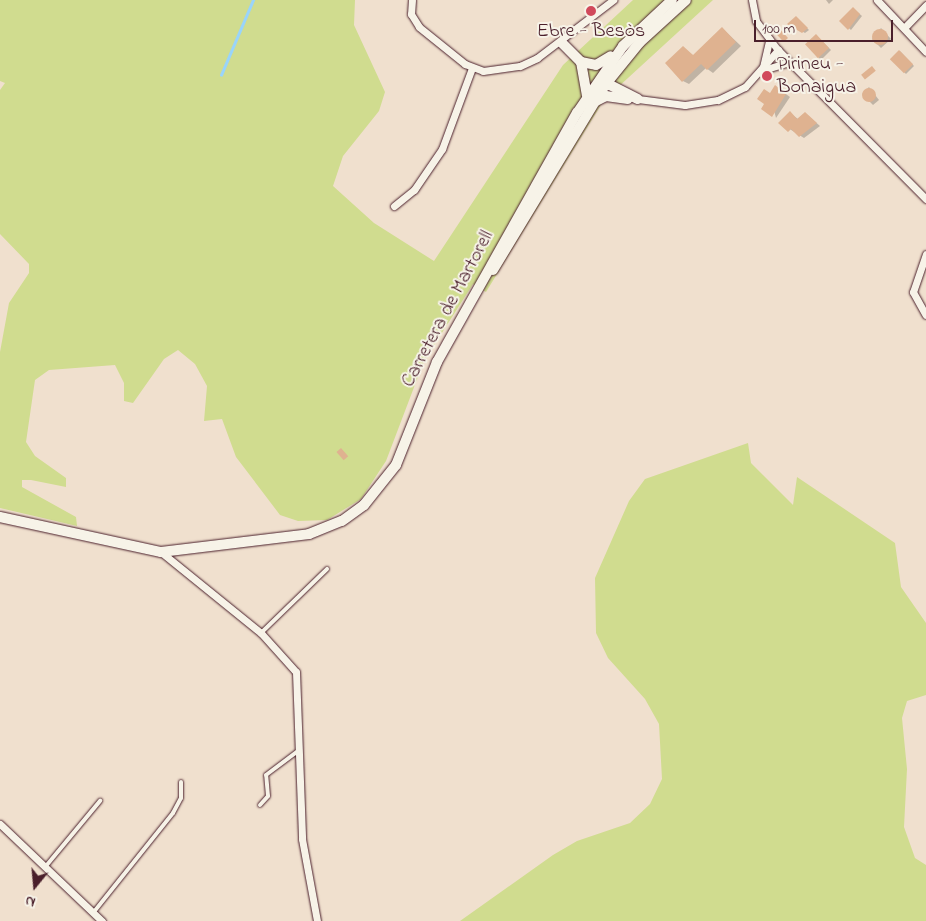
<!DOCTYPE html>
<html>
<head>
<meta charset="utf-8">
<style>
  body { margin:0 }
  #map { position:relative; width:926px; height:921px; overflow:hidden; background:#f0e0ce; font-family:"Indie Flower",sans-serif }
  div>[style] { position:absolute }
  .green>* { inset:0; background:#d0dc8f }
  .shadow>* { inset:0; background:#0003 }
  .stream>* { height:2.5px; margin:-1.25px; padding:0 1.25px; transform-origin:1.25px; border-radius:1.25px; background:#99d4fa }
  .building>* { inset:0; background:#dfb290; transform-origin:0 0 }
  .round { border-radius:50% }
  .roads { filter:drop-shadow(0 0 1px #4a1f2b) drop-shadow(0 0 1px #4a1f2b) }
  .service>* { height:4px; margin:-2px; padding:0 2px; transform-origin:2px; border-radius:2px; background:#f7f3e8 }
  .minor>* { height:7px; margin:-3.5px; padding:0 3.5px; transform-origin:3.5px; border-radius:3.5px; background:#f7f3e8 }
  .secondary>* { height:10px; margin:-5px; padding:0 5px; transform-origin:5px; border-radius:5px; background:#f7f3e8 }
  .dots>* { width:14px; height:14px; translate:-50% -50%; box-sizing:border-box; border:2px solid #f7f3e8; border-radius:50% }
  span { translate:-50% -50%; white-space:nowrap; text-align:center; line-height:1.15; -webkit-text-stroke:4px #f7f3e8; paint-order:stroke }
  .poi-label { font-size:20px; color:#4a1f2b }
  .left { translate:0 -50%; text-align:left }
  .street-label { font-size:20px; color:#4a1f2b }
  .north { position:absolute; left:10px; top:861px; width:50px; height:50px; -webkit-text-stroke:4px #f7f3e8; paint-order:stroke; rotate:197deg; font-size:14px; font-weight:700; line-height:20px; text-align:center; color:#4a1f2b }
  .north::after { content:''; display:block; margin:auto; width:18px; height:22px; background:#4a1f2b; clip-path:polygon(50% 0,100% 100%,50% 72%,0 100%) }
  .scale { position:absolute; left:754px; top:20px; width:139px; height:22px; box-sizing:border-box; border:2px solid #4a1f2b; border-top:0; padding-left:6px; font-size:15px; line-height:18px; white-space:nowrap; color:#4a1f2b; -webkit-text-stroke:4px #f7f3e8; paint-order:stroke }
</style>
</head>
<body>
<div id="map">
  <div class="green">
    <div style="clip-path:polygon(0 0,355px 0,354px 25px,385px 92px,379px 111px,343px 156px,333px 186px,374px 223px,434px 261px,563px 65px,633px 0,713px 0,604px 100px,486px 292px,473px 284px,424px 361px,386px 461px,361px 499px,327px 520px,298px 521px,280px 515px,236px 457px,222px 419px,204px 421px,207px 386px,195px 364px,178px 350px,164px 359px,133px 403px,124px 401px,124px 383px,115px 365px,49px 370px,35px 380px,26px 442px,35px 456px,66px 478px,66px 487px,31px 480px,22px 480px,22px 487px,76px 517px,77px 526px,0 508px,0 352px,9px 303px,29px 273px,29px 264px,0 234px,0 90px,5px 83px,0 81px)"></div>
    <div style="clip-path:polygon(748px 443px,751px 463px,793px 505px,797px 477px,895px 543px,901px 587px,926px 623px,926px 695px,907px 701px,902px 718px,907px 769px,904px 827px,915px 858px,926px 865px,926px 921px,460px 921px,553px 855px,577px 841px,630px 823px,650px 804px,662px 779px,659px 724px,645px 699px,608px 658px,596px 633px,595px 578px,629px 501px,645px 479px)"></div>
  </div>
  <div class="shadow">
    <div style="clip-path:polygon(826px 0,833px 0,829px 4px)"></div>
    <div style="clip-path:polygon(855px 10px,862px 16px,851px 30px,841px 21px)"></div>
    <div style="clip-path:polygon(796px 17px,809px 30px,805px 33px,790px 24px)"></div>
    <div style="clip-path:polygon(881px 28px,891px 39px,881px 48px,872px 39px)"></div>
    <div style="clip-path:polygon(723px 29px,741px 46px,713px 73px,706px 68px,689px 84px,683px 81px,683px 48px,694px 56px)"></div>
    <div style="clip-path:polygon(818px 37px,831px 50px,822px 59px,819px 58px)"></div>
    <div style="clip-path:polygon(900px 51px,914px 66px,906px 74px,904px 72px)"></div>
    <div style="clip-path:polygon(869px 87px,879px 100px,873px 105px,862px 94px)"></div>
    <div style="clip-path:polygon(779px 89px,790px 97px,776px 118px,770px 95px)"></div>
    <div style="clip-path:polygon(790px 113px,798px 119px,805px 113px,820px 126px,804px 138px,780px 123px)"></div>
  </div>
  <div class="stream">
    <div style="left:221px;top:75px;width:82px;rotate:-66.9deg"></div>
  </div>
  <div class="building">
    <div style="clip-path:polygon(853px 7px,860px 14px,848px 30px,839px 21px)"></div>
    <div style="clip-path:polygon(796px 16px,808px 28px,802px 33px,787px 24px)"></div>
    <div style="clip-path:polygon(722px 27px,736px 42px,707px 70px,701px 64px,682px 82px,665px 63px,683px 46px,693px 55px)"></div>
    <div style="left:780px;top:29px;width:12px;height:6px;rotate:48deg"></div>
    <div class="round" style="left:872px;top:29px;width:16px;height:16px"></div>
    <div style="left:816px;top:34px;width:19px;height:15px;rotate:47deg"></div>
    <div style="left:899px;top:50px;width:20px;height:13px;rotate:45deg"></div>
    <div style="left:872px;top:66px;width:6px;height:14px;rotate:51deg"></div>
    <div style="clip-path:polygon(775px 85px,786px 94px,772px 117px,761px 109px,764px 104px,757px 99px,764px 89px,770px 93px)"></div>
    <div class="round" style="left:862px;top:88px;width:14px;height:14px"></div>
    <div style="clip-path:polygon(790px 111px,797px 119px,805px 112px,817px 123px,799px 137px,791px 129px,788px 132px,778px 123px)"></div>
    <div style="left:341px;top:448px;width:11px;height:6px;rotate:49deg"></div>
  </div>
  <div class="roads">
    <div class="service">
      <div style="left:261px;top:633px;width:92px;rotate:-44.1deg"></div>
      <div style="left:260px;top:805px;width:12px;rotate:-48deg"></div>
      <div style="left:268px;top:796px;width:21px;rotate:-95deg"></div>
      <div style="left:266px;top:775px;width:39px;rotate:-37deg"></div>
      <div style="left:46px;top:866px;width:85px;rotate:-50.3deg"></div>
      <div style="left:93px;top:913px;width:128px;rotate:-51.3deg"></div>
      <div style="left:173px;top:813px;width:17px;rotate:-62deg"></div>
      <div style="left:181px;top:798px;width:16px;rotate:-90deg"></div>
    </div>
    <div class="minor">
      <div style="left:412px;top:0;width:14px;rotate:94deg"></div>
      <div style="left:411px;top:14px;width:15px;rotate:58deg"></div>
      <div style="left:419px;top:27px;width:59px;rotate:38.8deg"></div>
      <div style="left:465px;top:64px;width:19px;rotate:21deg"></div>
      <div style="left:483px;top:71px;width:37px;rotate:-8deg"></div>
      <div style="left:520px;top:66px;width:19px;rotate:-25deg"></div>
      <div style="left:537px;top:58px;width:96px;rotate:-37.3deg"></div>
      <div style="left:752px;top:0;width:21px;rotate:79deg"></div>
      <div style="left:756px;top:21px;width:36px;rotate:53deg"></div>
      <div style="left:778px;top:50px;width:210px;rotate:45.2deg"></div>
      <div style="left:877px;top:0;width:71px;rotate:46.7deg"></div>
      <div style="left:904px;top:28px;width:32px;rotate:-46deg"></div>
      <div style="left:763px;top:67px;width:28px;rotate:-77deg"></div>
      <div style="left:763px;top:70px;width:27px;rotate:-17deg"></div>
      <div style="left:638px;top:99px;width:47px;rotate:7.3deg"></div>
      <div style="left:685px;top:105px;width:33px;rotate:-9deg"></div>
      <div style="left:718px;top:100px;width:30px;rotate:-26deg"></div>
      <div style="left:745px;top:87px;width:50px;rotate:-48.3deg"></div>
      <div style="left:394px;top:206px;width:26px;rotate:-39deg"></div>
      <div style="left:414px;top:190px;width:50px;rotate:-55.7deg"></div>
      <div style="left:442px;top:149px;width:86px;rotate:-69.7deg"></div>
      <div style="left:926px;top:254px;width:40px;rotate:108.9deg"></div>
      <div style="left:913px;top:292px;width:26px;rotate:61deg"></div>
      <div style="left:161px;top:552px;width:129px;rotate:39deg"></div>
      <div style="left:261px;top:633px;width:52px;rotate:48.1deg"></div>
      <div style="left:296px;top:672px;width:167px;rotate:87.9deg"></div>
      <div style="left:302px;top:839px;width:83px;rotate:79.6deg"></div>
      <div style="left:0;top:824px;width:141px;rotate:43.6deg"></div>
    </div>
    <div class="secondary">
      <div style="left:562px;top:43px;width:27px;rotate:45deg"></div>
      <div style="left:581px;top:62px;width:34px;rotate:80deg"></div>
      <div style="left:581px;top:62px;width:15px;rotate:11deg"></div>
      <div style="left:596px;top:65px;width:17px;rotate:-31deg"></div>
      <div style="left:601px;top:86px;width:9px;rotate:-6deg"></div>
      <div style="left:610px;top:85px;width:31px;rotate:27deg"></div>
      <div style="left:596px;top:101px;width:11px;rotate:-27deg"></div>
      <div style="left:606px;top:96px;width:22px;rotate:8deg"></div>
      <div style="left:493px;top:270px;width:216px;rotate:-58.8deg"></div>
      <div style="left:605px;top:85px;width:55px;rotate:-50.9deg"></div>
      <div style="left:640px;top:42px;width:62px;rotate:-42.4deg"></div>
      <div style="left:0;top:517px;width:165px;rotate:12.3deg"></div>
      <div style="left:161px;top:552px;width:149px;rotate:-6.9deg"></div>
      <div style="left:309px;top:534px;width:35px;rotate:-22deg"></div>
      <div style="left:342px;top:521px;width:27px;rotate:-36deg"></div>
      <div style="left:364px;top:505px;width:51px;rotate:-51.3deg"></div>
      <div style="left:396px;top:465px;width:111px;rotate:-68.3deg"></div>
      <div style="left:437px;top:362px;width:286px;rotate:-60.7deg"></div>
      <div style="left:577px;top:113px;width:81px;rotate:-55.5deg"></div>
      <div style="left:623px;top:46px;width:67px;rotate:-43.2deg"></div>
    </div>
  </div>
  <div class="dots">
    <div style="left:591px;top:11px;background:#d1495b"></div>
    <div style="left:767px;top:76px;background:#d1495b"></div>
  </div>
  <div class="poi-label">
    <span style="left:591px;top:31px">Ebre - Besòs</span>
    <span class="left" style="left:777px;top:76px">Pirineu -<br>Bonaigua</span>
  </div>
  <div class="street-label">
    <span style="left:448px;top:309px;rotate:-62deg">Carretera de Martorell</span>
  </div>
  <div class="north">N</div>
  <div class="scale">100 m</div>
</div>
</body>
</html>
